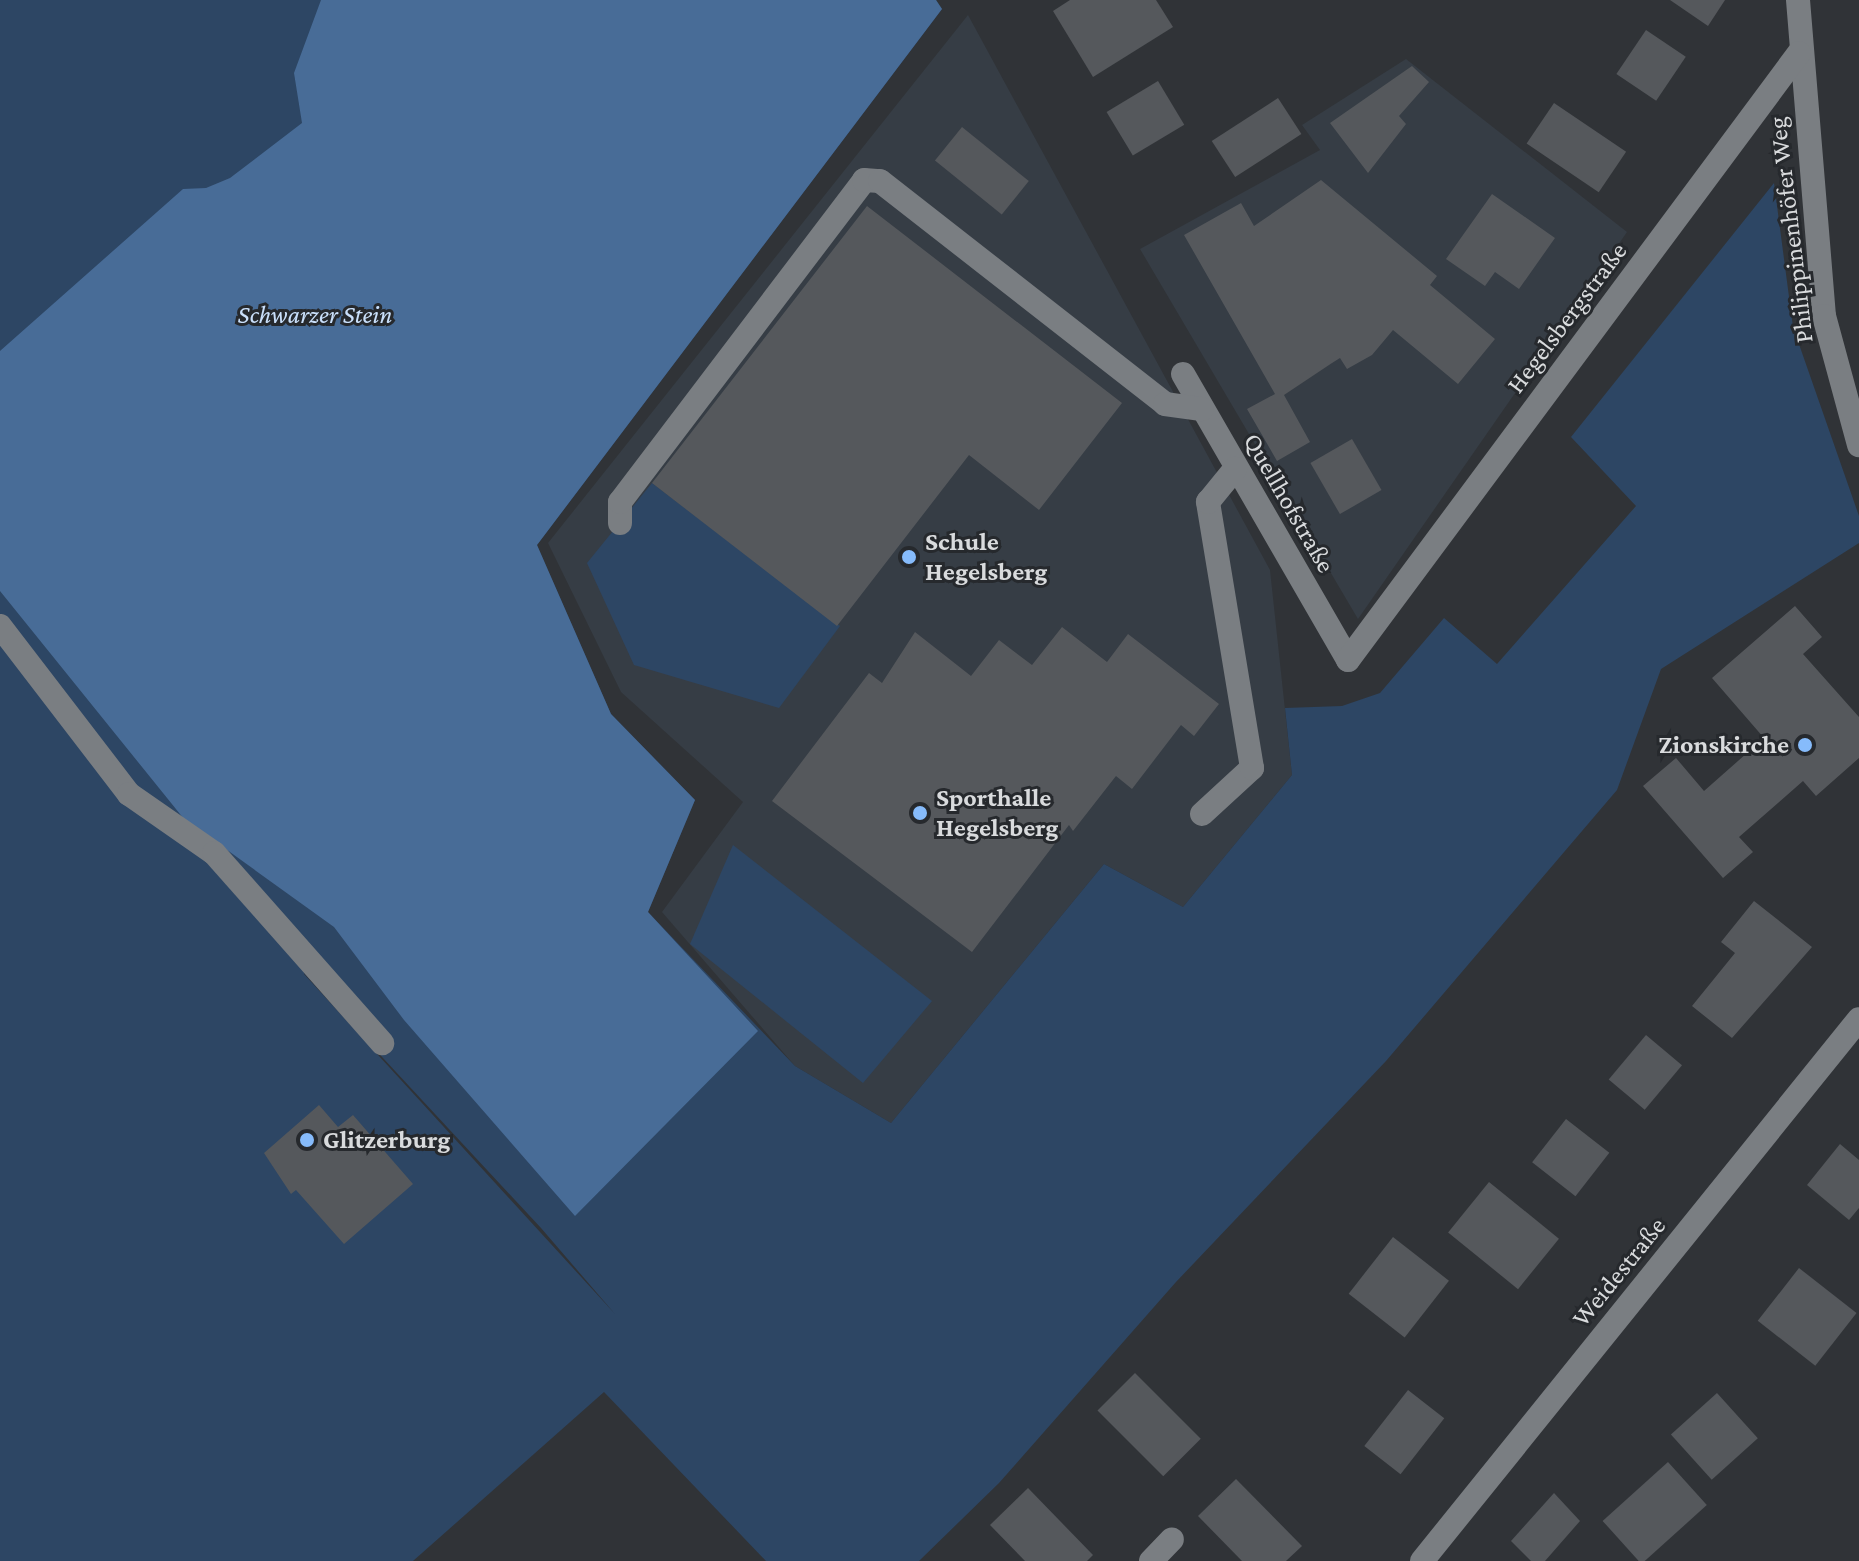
<!DOCTYPE html>
<html>
<head>
<meta charset="utf-8">
<style>
  body { margin:0 }
  #map { position:relative; width:1859px; height:1561px; overflow:hidden; background:#303337; font-family:"Crimson Pro",serif }
  div>[style] { position:absolute }
  .built>* { inset:0; background:#363d45 }
  .green>* { inset:0; background:#2d4664 }
  .forest>* { inset:0; background:#486c97 }
  .building>* { inset:0; background:#55585c; transform-origin:0 0 }
  .minor>* { height:24px; margin:-12px; padding:0 12px; transform-origin:12px; border-radius:12px; background:#7a7e82 }
  .dots>* { width:22px; height:22px; translate:-50% -50%; box-sizing:border-box; border:4px solid #26292d; border-radius:50% }
  span { translate:-50% -50%; white-space:nowrap; text-align:center; line-height:1.15; -webkit-text-stroke:6px #26292d; paint-order:stroke }
  .street-label { font-size:26px; color:#d9dbdd }
  .park-label { font-size:26px; color:#cae0fb; font-style:italic }
  .poi-label { font-size:26px; color:#d9dbdd; font-weight:700 }
  .left { translate:0 -50%; text-align:left }
  .right { translate:-100% -50%; text-align:right }
</style>
</head>
<body>
<div id="map">
  <div class="built">
    <div style="clip-path:polygon(968px 15px,1270px 570px,1292px 775px,1183px 907px,1104px 864px,891px 1123px,795px 1066px,662px 912px,743px 802px,621px 692px,548px 543px)"></div>
    <div style="clip-path:polygon(1406px 59px,1627px 232px,1358px 619px,1140px 249px,1320px 150px,1302px 125px)"></div>
  </div>
  <div class="green">
    <div style="clip-path:polygon(evenodd,0 0,936px 0,942px 9px,537px 545px,611px 714px,695px 800px,648px 912px,795px 1066px,891px 1123px,1104px 864px,1183px 907px,1292px 775px,1285px 708px,1342px 706px,1380px 693px,1444px 618px,1497px 664px,1636px 506px,1571px 437px,1774px 183px,1793px 327px,1859px 516px,1859px 543px,1661px 669px,1617px 790px,1386px 1061px,1176px 1282px,999px 1483px,919px 1561px,766px 1561px,604px 1392px,413px 1561px,0 1561px,0 0,304px 973px,541px 1228px,615px 1314px,304px 974px,304px 973px)"></div>
    <div style="clip-path:polygon(652px 483px,840px 626px,779px 708px,634px 665px,587px 563px)"></div>
    <div style="clip-path:polygon(733px 845px,932px 1001px,863px 1083px,690px 944px)"></div>
  </div>
  <div class="forest">
    <div style="clip-path:polygon(321px 0,936px 0,942px 9px,537px 545px,611px 714px,695px 800px,648px 912px,758px 1031px,575px 1216px,404px 1020px,334px 927px,184px 819px,0 591px,0 351px,183px 189px,206px 188px,230px 178px,302px 123px,294px 73px)"></div>
  </div>
  <div class="building">
    <div style="clip-path:polygon(1070px 0,1156px 0,1173px 27px,1093px 77px,1053px 11px)"></div>
    <div style="clip-path:polygon(1670px 0,1725px 0,1708px 26px)"></div>
    <div style="left:1646px;top:30px;width:48px;height:53px;rotate:34deg"></div>
    <div style="clip-path:polygon(1412px 66px,1429px 82px,1399px 116px,1406px 124px,1368px 173px,1330px 123px)"></div>
    <div style="left:1158px;top:81px;width:51px;height:60px;rotate:59deg"></div>
    <div style="left:1278px;top:98px;width:43px;height:79px;rotate:57deg"></div>
    <div style="left:1554px;top:103px;width:87px;height:49px;rotate:34deg"></div>
    <div style="left:962px;top:127px;width:86px;height:43px;rotate:39deg"></div>
    <div style="clip-path:polygon(1321px 180px,1437px 276px,1430px 285px,1495px 339px,1458px 384px,1393px 330px,1372px 355px,1347px 369px,1340px 358px,1332px 363px,1284px 395px,1310px 442px,1277px 461px,1247px 409px,1275px 394px,1184px 235px,1241px 203px,1254px 226px)"></div>
    <div style="clip-path:polygon(1492px 194px,1555px 238px,1519px 289px,1495px 272px,1485px 286px,1446px 259px)"></div>
    <div style="clip-path:polygon(867px 206px,1122px 403px,1039px 510px,969px 455px,837px 626px,652px 483px)"></div>
    <div style="left:1352px;top:439px;width:59px;height:48px;rotate:60deg"></div>
    <div style="clip-path:polygon(1795px 606px,1822px 637px,1803px 654px,1859px 717px,1859px 758px,1816px 796px,1803px 781px,1739px 837px,1753px 852px,1723px 878px,1643px 786px,1676px 758px,1704px 791px,1764px 738px,1712px 678px)"></div>
    <div style="clip-path:polygon(1062px 627px,1107px 662px,1128px 634px,1219px 704px,1194px 736px,1181px 725px,1132px 789px,1116px 776px,1073px 831px,1069px 825px,972px 952px,772px 801px,869px 673px,882px 683px,915px 632px,971px 676px,999px 640px,1032px 665px)"></div>
    <div style="clip-path:polygon(1754px 901px,1812px 947px,1732px 1038px,1692px 1006px,1735px 953px,1721px 942px)"></div>
    <div style="left:1646px;top:1035px;width:47px;height:58px;rotate:40deg"></div>
    <div style="clip-path:polygon(319px 1105px,338px 1127px,353px 1115px,413px 1184px,344px 1244px,296px 1190px,291px 1194px,264px 1153px)"></div>
    <div style="left:1566px;top:1119px;width:55px;height:55px;rotate:38deg"></div>
    <div style="clip-path:polygon(1840px 1144px,1859px 1160px,1859px 1208px,1849px 1220px,1807px 1185px)"></div>
    <div style="left:1489px;top:1182px;width:90px;height:65px;rotate:39deg"></div>
    <div style="left:1393px;top:1237px;width:71px;height:72px;rotate:38deg"></div>
    <div style="left:1799px;top:1268px;width:73px;height:67px;rotate:38deg"></div>
    <div style="left:1135px;top:1373px;width:93px;height:53px;rotate:45deg"></div>
    <div style="left:1408px;top:1390px;width:46px;height:71px;rotate:38deg"></div>
    <div style="left:1717px;top:1393px;width:61px;height:62px;rotate:48deg"></div>
    <div style="left:1668px;top:1462px;width:58px;height:88px;rotate:48deg"></div>
    <div style="clip-path:polygon(1236px 1479px,1302px 1546px,1286px 1561px,1242px 1561px,1198px 1516px)"></div>
    <div style="clip-path:polygon(1028px 1488px,1093px 1555px,1087px 1561px,1025px 1561px,990px 1525px)"></div>
    <div style="clip-path:polygon(1554px 1493px,1580px 1521px,1545px 1561px,1531px 1561px,1511px 1541px)"></div>
  </div>
  <div class="minor">
    <div style="left:1798px;top:0;width:317px;rotate:85.3deg"></div>
    <div style="left:1824px;top:316px;width:134px;rotate:74.8deg"></div>
    <div style="left:1183px;top:374px;width:330px;rotate:60deg"></div>
    <div style="left:1348px;top:660px;width:756px;rotate:-53.39deg"></div>
    <div style="left:620px;top:523px;width:21px;rotate:-90deg"></div>
    <div style="left:620px;top:502px;width:404px;rotate:-52.8deg"></div>
    <div style="left:864px;top:180px;width:16px;rotate:4deg"></div>
    <div style="left:880px;top:181px;width:362px;rotate:38deg"></div>
    <div style="left:1165px;top:404px;width:37px;rotate:8deg"></div>
    <div style="left:0;top:626px;width:212px;rotate:52.5deg"></div>
    <div style="left:129px;top:794px;width:103px;rotate:34.8deg"></div>
    <div style="left:214px;top:853px;width:254px;rotate:48.5deg"></div>
    <div style="left:1202px;top:814px;width:68px;rotate:-42.6deg"></div>
    <div style="left:1252px;top:768px;width:270px;rotate:-99.4deg"></div>
    <div style="left:1208px;top:502px;width:43px;rotate:-50.7deg"></div>
    <div style="left:1151px;top:1561px;width:30px;rotate:-46deg"></div>
    <div style="left:1422px;top:1561px;width:696px;rotate:-51.12deg"></div>
  </div>
  <div class="dots">
    <div style="left:909px;top:557px;background:#86bbfb"></div>
    <div style="left:1805px;top:745px;background:#86bbfb"></div>
    <div style="left:920px;top:813px;background:#86bbfb"></div>
    <div style="left:307px;top:1140px;background:#86bbfb"></div>
  </div>
  <div class="street-label">
    <span style="left:1791px;top:230px;rotate:-97deg">Philippinenhöfer Weg</span>
    <span style="left:1567px;top:318px;rotate:-53deg">Hegelsbergstraße</span>
    <span style="left:1289px;top:503px;rotate:60deg">Quellhofstraße</span>
    <span style="left:1619px;top:1272px;rotate:-51deg">Weidestraße</span>
  </div>
  <div class="park-label">
    <span style="left:315px;top:315px">Schwarzer Stein</span>
  </div>
  <div class="poi-label">
    <span class="left" style="left:925px;top:557px">Schule<br>Hegelsberg</span>
    <span class="right" style="left:1789px;top:745px">Zionskirche</span>
    <span class="left" style="left:936px;top:813px">Sporthalle<br>Hegelsberg</span>
    <span class="left" style="left:323px;top:1140px">Glitzerburg</span>
  </div>
</div>
</body>
</html>
